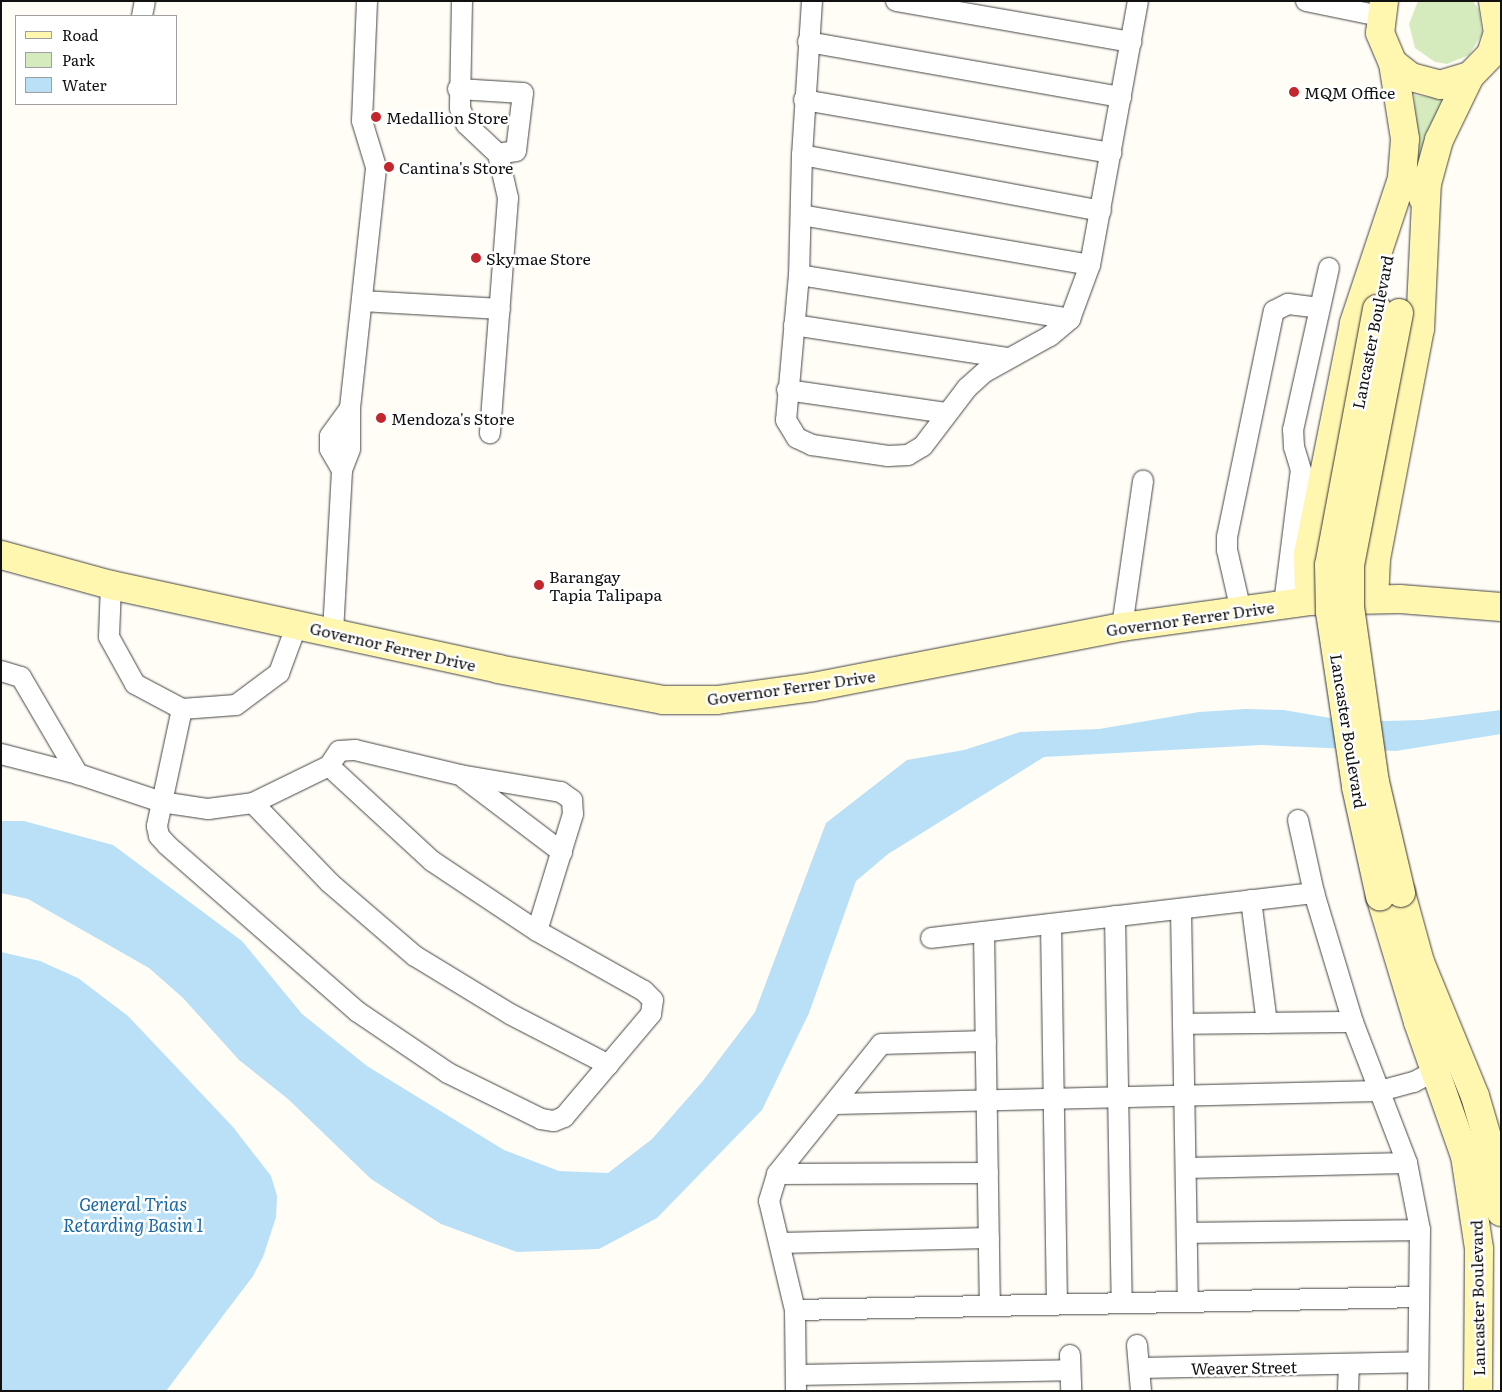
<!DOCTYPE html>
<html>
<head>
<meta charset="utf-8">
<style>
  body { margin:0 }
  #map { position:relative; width:1502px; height:1392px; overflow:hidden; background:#fffdf5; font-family:Literata,serif }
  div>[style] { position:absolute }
  .green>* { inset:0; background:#d5ebbd }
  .water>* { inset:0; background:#b9e0f7 }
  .roads { filter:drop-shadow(0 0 1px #444) drop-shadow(0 0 1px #444) }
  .street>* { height:20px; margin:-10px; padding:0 10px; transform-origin:10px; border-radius:10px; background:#fff }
  .secondary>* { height:28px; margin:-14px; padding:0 14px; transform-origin:14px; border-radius:14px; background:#fff6b0 }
  .bridges { filter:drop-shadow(0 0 1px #333) drop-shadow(0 0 1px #333) }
  .secondary-bridge>* { height:28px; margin:-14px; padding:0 14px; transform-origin:14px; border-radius:14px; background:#fff6b0 }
  .dots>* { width:14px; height:14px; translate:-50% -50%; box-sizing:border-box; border:2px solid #fff; border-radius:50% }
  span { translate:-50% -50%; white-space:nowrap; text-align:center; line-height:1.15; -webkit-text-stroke:5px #fff; paint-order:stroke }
  .poi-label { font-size:16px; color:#111 }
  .left { translate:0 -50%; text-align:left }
  .street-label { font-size:16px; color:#111 }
  .water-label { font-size:18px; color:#1768a6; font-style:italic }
  .frame { position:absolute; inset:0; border:2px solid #111; pointer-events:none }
  .legend { position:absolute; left:15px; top:15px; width:162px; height:90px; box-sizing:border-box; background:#fff; border:1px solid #a0a0a0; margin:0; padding:6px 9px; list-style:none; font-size:15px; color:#111 }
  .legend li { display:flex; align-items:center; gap:10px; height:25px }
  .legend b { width:25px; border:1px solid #a0a0a0 }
</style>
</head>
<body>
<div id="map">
  <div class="green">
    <div style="clip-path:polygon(1418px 1px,1473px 1px,1479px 10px,1482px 34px,1469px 55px,1447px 64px,1435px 62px,1415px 48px,1409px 24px)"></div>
    <div style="clip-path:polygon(1414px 95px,1443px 99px,1416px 171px,1417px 145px)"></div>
  </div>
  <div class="water">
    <div style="clip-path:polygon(1246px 709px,1284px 710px,1336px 719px,1386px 721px,1422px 720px,1501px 710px,1501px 734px,1396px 751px,1261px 745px,1044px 757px,888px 854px,856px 881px,809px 1013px,762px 1110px,657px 1218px,599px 1249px,517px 1252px,441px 1224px,371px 1179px,288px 1099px,239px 1060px,183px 998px,149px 968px,28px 899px,1px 893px,1px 821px,24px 821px,113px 845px,242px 941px,302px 1014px,367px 1066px,504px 1150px,559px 1171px,608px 1173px,652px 1139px,702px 1082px,755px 1012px,826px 823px,907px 760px,964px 750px,1020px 732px,1099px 729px,1199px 712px)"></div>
    <div style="clip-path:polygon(1px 952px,40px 961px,78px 978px,128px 1016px,233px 1127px,271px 1176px,277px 1196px,276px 1217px,263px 1257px,253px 1276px,166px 1391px,1px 1391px)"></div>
  </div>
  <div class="roads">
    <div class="street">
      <div style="left:462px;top:1px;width:107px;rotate:91.1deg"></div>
      <div style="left:460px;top:108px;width:17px;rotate:69deg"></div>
      <div style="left:466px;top:124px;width:44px;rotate:43.2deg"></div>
      <div style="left:498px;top:154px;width:45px;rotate:77.2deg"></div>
      <div style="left:508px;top:198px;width:236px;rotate:94.4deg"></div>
      <div style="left:812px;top:1px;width:154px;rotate:93.7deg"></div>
      <div style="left:802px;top:155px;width:120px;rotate:91.4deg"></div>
      <div style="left:799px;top:275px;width:146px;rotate:95.1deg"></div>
      <div style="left:786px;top:420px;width:21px;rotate:59deg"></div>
      <div style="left:797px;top:438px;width:17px;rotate:25deg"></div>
      <div style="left:812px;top:445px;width:77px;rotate:8.2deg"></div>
      <div style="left:888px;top:456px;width:20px;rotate:-3deg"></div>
      <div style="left:908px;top:455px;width:17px;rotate:-31deg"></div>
      <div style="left:923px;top:446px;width:73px;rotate:-52.8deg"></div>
      <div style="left:967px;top:388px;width:24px;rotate:-42deg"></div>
      <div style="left:985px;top:372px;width:74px;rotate:-29deg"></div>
      <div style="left:1050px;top:336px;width:26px;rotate:-40deg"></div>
      <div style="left:1070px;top:319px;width:58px;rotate:-69.7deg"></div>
      <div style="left:1090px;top:265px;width:268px;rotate:-79.7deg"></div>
      <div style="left:896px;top:1px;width:239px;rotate:9.9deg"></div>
      <div style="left:1306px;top:1px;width:76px;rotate:11.5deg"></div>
      <div style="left:142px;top:16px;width:15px;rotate:-79deg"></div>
      <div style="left:808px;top:42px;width:318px;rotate:10deg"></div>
      <div style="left:458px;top:89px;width:65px;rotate:3.5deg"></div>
      <div style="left:523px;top:93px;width:58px;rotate:96.9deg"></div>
      <div style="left:516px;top:151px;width:18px;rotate:171deg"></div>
      <div style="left:804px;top:100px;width:312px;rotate:9.8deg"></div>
      <div style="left:802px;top:155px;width:304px;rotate:10.6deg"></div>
      <div style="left:801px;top:215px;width:293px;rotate:9.8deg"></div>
      <div style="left:799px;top:275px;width:275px;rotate:9.2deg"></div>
      <div style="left:363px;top:301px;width:137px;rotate:3.3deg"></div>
      <div style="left:794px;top:325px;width:217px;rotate:8.8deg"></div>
      <div style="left:787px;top:390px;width:162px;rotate:8.2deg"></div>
      <div style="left:342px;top:470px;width:24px;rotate:-120deg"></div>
      <div style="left:330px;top:449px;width:13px;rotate:-90deg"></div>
      <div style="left:330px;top:436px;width:34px;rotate:-54deg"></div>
      <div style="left:111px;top:585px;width:52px;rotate:92.2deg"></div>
      <div style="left:109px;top:637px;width:54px;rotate:61deg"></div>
      <div style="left:135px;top:684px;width:53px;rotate:28deg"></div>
      <div style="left:182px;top:709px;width:54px;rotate:-4.2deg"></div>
      <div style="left:236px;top:705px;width:54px;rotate:-36.7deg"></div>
      <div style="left:279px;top:673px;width:52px;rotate:-69.8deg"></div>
      <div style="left:1284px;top:604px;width:135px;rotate:-82.8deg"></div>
      <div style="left:1301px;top:470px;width:24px;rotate:-107deg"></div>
      <div style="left:1294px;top:447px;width:17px;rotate:-93deg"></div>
      <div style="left:1293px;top:430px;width:166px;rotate:-77.5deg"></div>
      <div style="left:1241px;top:611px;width:63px;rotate:-102.9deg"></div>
      <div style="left:1227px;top:550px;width:13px;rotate:-90deg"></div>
      <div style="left:1227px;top:537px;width:231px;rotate:-78.3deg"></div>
      <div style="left:1274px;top:311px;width:16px;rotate:-27deg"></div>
      <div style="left:1288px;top:304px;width:32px;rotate:7deg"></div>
      <div style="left:1122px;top:627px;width:148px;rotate:-81.8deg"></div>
      <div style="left:333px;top:632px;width:162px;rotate:-86.8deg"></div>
      <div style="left:342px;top:470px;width:22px;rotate:-69deg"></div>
      <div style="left:350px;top:449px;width:41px;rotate:-90deg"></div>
      <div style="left:350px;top:408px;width:242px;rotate:-83.8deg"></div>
      <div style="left:376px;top:167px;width:48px;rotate:-106.9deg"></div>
      <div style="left:362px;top:121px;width:120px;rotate:-87.6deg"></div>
      <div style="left:1px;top:671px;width:21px;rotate:17deg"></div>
      <div style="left:21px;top:677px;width:113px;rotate:59.6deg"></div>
      <div style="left:182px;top:709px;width:120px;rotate:102.1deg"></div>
      <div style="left:157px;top:826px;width:10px;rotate:79deg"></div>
      <div style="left:159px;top:836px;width:12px;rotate:48deg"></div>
      <div style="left:167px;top:845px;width:254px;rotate:41.2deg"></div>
      <div style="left:358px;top:1012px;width:109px;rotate:34.1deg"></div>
      <div style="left:448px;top:1073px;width:104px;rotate:26.3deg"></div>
      <div style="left:541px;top:1119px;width:13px;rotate:9deg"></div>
      <div style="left:554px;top:1121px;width:11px;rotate:-22deg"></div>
      <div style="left:564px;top:1117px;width:135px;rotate:-49.8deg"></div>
      <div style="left:651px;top:1014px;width:14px;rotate:-82deg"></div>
      <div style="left:653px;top:1000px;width:13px;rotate:-135deg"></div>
      <div style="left:644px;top:991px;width:123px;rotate:-150.7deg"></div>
      <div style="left:537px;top:931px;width:126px;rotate:-146.3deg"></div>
      <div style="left:432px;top:861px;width:140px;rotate:-137.3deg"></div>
      <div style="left:1px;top:754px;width:80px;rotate:14.6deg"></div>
      <div style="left:78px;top:774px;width:88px;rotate:18.6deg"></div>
      <div style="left:161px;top:802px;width:48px;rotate:8.5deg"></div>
      <div style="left:208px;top:809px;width:45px;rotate:-7.6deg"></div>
      <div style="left:253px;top:803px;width:85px;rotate:-26deg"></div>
      <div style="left:329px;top:766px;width:18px;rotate:-56deg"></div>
      <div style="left:339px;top:751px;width:16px;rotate:-4deg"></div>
      <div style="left:355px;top:750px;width:108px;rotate:13.4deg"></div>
      <div style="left:460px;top:775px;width:102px;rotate:9.6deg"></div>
      <div style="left:561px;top:792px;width:14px;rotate:36deg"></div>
      <div style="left:572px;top:800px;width:14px;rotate:86deg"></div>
      <div style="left:573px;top:814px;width:122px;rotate:107.1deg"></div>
      <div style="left:464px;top:778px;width:123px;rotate:37.1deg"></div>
      <div style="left:253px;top:803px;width:111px;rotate:46.1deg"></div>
      <div style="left:330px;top:883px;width:112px;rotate:40.7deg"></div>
      <div style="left:415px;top:956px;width:111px;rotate:31.4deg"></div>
      <div style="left:510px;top:1014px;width:111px;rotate:27.3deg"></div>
      <div style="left:1298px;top:820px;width:75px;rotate:77.6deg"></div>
      <div style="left:1314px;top:893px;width:135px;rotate:73.2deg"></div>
      <div style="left:1353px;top:1022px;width:151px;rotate:69deg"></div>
      <div style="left:1407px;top:1163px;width:68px;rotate:79deg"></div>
      <div style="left:1420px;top:1230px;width:161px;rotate:90.7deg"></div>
      <div style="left:1251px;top:900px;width:124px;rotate:82.6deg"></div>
      <div style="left:1181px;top:909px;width:393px;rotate:89deg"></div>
      <div style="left:1115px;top:916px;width:387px;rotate:89deg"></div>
      <div style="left:1051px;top:924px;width:380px;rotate:89.1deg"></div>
      <div style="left:984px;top:932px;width:374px;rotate:89.1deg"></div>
      <div style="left:931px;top:938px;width:386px;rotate:-6.7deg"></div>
      <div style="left:1183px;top:1024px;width:170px;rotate:-0.7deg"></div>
      <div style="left:836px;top:1104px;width:544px;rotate:-1.37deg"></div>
      <div style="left:1380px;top:1091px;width:35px;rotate:-15deg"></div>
      <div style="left:1414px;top:1082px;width:24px;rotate:-28deg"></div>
      <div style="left:1186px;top:1168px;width:221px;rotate:-1.3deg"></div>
      <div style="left:777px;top:1174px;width:211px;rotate:-0.3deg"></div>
      <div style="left:1187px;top:1233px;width:233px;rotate:-0.7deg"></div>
      <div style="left:780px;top:1243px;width:209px;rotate:-1.4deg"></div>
      <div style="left:795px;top:1310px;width:624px;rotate:-1.19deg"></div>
      <div style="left:1137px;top:1345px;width:46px;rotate:85deg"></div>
      <div style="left:1070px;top:1355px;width:36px;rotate:88deg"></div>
      <div style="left:1140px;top:1368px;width:278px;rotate:-1.2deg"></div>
      <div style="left:796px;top:1375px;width:274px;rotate:-1deg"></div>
      <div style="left:796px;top:1391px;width:81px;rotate:-90.7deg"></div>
      <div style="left:795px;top:1310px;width:112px;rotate:-103.4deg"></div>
      <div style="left:769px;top:1201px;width:28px;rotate:-73deg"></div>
      <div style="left:777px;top:1174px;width:166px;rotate:-51.3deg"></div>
      <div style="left:881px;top:1044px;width:105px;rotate:-1.6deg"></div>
      <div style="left:1348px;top:1391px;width:26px;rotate:-88deg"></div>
    </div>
    <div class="secondary">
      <div style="left:1384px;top:1px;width:32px;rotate:97deg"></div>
      <div style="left:1380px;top:33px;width:33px;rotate:67deg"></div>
      <div style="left:1393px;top:63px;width:23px;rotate:38deg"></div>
      <div style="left:1411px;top:77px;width:30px;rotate:15deg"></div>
      <div style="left:1440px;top:85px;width:31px;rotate:-17deg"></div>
      <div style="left:1470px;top:76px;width:30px;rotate:-46deg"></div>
      <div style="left:1491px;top:54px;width:22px;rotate:-72deg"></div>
      <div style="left:1498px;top:33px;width:32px;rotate:-99deg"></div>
      <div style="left:1393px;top:63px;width:77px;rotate:81deg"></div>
      <div style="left:1405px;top:139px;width:51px;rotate:94.5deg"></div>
      <div style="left:1423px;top:198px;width:60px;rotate:-74.6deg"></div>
      <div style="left:1439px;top:140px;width:71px;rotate:-64.2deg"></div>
      <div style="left:1px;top:555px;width:114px;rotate:15.3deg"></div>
      <div style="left:111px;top:585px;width:396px;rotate:12.2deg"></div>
      <div style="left:498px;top:669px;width:168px;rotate:10.6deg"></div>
      <div style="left:663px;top:700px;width:54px"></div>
      <div style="left:717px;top:700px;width:97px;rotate:-7.7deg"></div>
      <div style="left:813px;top:687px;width:315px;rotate:-11deg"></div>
      <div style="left:1122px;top:627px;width:189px;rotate:-7.9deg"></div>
      <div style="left:1309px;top:601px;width:91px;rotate:-1.3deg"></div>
      <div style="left:1400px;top:599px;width:101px;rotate:4.5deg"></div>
      <div style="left:1374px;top:599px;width:40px;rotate:-87.1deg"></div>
      <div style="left:1376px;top:559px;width:234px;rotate:-79.2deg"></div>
      <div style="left:1420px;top:329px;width:149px;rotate:-87.3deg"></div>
      <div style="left:1309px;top:601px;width:47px;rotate:-91.2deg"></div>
      <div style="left:1308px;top:554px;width:236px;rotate:-78.7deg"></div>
      <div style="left:1354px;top:323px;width:158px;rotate:-71.6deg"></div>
      <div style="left:1401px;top:893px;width:72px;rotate:74.6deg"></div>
      <div style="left:1420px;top:962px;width:145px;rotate:67.7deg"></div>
      <div style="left:1475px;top:1096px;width:50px;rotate:73.7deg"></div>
      <div style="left:1489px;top:1144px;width:69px;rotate:80deg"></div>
      <div style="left:1380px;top:896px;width:132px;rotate:73.2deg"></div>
      <div style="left:1418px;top:1022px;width:142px;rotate:70.7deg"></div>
      <div style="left:1465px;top:1156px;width:94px;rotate:81.4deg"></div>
      <div style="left:1479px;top:1249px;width:142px;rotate:90.4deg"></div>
    </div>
  </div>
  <div class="bridges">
    <div class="secondary-bridge">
      <div style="left:1377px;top:309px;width:260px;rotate:100.6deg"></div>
      <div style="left:1329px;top:565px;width:47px;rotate:88.8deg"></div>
      <div style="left:1330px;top:612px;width:177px;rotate:81.5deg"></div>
      <div style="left:1356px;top:787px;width:112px;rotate:77.6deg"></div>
      <div style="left:1399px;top:313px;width:256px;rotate:101deg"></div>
      <div style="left:1350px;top:564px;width:43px;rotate:90deg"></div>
      <div style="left:1350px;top:607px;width:177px;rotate:81.9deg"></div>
      <div style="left:1375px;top:782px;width:114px;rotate:76.8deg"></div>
    </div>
  </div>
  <div class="dots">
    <div style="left:1294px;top:92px;background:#c4262e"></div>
    <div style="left:376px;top:117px;background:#c4262e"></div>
    <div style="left:389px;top:167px;background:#c4262e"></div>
    <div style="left:476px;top:258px;background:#c4262e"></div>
    <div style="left:381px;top:418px;background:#c4262e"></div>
    <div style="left:539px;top:585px;background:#c4262e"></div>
  </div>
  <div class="poi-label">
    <span class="left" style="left:1304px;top:92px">MQM Office</span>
    <span class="left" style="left:386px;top:117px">Medallion Store</span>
    <span class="left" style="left:399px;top:167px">Cantina's Store</span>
    <span class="left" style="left:486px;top:258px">Skymae Store</span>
    <span class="left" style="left:391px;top:418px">Mendoza's Store</span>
    <span class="left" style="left:549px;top:585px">Barangay<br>Tapia Talipapa</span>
  </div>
  <div class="street-label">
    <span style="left:1372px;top:332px;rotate:-79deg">Lancaster Boulevard</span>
    <span style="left:1190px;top:618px;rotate:-8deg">Governor Ferrer Drive</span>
    <span style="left:393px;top:646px;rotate:13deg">Governor Ferrer Drive</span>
    <span style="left:791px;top:687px;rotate:-8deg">Governor Ferrer Drive</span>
    <span style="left:1349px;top:731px;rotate:81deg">Lancaster Boulevard</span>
    <span style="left:1477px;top:1298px;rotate:-91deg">Lancaster Boulevard</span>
    <span style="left:1244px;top:1367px;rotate:-1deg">Weaver Street</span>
  </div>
  <div class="water-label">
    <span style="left:133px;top:1215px">General Trias<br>Retarding Basin 1</span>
  </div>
  <div class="frame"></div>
  <ul class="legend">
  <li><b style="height:6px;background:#fff6b0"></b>Road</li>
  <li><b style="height:14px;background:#d5ebbd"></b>Park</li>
  <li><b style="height:14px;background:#b9e0f7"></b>Water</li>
  </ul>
</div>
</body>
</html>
